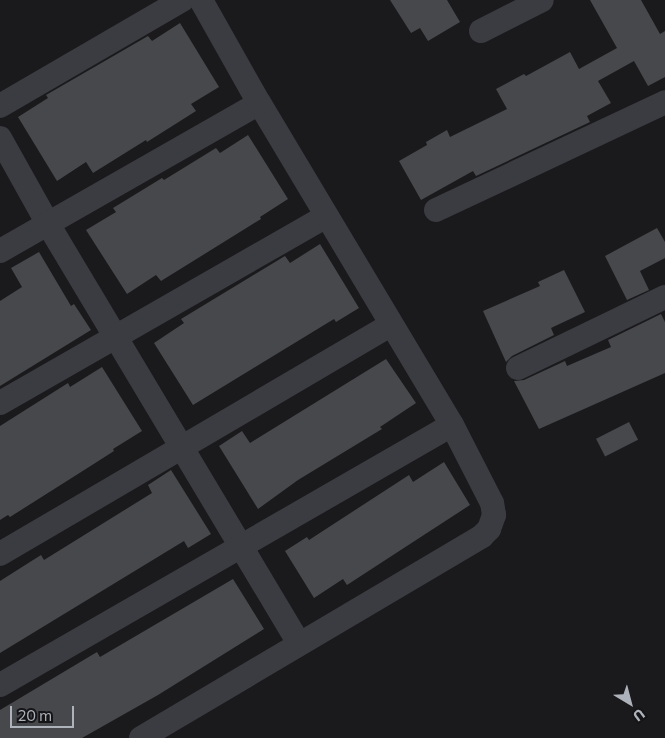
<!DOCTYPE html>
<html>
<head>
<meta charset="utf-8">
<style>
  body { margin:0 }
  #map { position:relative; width:665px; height:738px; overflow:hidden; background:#1a1a1c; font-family:Commissioner,sans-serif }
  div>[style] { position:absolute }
  .building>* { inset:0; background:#47484c; transform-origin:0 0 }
  .minor>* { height:24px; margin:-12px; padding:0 12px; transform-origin:12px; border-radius:12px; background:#3b3c41 }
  span { translate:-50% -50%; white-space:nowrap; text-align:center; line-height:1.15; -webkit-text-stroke:4px #151517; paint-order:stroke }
  .north { position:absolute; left:605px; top:678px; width:50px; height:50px; -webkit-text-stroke:4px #151517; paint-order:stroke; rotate:143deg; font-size:14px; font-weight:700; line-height:20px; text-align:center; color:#adb2bb }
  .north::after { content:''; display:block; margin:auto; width:18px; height:22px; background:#adb2bb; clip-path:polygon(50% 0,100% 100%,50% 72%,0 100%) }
  .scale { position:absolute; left:10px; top:706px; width:64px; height:22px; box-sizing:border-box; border:2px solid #adb2bb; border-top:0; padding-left:6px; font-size:15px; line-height:18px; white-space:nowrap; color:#adb2bb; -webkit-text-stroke:4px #151517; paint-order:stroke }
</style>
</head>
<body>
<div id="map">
  <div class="building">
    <div style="clip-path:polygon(390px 0,447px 0,460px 22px,428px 41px,420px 28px,411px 33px)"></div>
    <div style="clip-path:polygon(590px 0,641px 0,660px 34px,665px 31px,665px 77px,648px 86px,634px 61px,598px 81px,611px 103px,587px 116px,590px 122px,476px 176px,473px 171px,421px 200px,399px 161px,427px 145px,426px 142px,447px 130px,450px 137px,507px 109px,496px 89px,524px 74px,526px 76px,570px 52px,579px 69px,617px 48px)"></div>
    <div style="clip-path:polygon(180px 23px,219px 87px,191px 104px,196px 111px,147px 142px,146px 140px,93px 173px,86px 162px,57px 181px,18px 117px,48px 98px,46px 95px,148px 36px,152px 41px)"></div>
    <div style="clip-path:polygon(248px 135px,288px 199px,260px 217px,261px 219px,161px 281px,156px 275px,127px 294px,86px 230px,116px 212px,113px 208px,162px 178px,164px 180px,216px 148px,220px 153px)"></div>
    <div style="clip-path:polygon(657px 228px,665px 242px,665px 258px,640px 271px,649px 290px,627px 300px,605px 256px)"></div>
    <div style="clip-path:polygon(320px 244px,359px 308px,336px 322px,334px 319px,193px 405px,154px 343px,184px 323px,181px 319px,285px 256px,290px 263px)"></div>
    <div style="clip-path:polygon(39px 252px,71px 306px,74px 304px,91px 330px,0 386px,0 301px,22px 287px,11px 268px)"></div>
    <div style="clip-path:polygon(564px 270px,585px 312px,551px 328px,554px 335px,512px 356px,506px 362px,483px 311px,540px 286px,538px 282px)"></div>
    <div style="clip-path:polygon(661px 314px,665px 322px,665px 373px,539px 429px,514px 381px,524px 380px,565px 361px,567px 366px,611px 347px,608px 340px)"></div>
    <div style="clip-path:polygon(386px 359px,416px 403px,380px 427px,382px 429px,298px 480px,258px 509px,219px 446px,242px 431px,250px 443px)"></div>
    <div style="clip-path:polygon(102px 367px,142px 431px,113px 449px,114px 451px,89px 467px,10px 517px,8px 515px,0 520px,0 426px,68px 383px,70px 387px)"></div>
    <div style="left:629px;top:422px;width:20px;height:37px;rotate:63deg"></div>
    <div style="clip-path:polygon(444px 462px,470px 505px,347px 585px,343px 579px,314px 598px,285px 551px,307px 537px,309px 540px,409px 475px,413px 482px)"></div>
    <div style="clip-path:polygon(171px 470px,211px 534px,188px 548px,184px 541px,0 653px,0 581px,41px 555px,44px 560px,152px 493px,148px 485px)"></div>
    <div style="clip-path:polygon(233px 579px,264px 629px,158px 695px,82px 738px,0 738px,0 710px,97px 652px,100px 657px)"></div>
  </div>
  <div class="minor">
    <div style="left:481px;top:31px;width:68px;rotate:-26.9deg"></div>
    <div style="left:0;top:106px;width:211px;rotate:-30.2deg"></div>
    <div style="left:0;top:138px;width:98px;rotate:60.8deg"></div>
    <div style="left:48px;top:224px;width:489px;rotate:59.1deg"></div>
    <div style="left:436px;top:210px;width:253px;rotate:-25.2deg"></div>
    <div style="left:0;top:251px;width:298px;rotate:-29.7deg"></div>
    <div style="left:518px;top:368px;width:163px;rotate:-25.8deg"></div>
    <div style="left:0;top:403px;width:376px;rotate:-29.8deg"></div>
    <div style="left:0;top:554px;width:452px;rotate:-30.4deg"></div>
    <div style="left:0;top:685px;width:521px;rotate:-29.91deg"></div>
    <div style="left:141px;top:738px;width:396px;rotate:-30.6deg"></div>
    <div style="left:482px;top:536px;width:10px;rotate:-45deg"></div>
    <div style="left:489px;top:529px;width:15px;rotate:-70deg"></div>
    <div style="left:494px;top:515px;width:12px;rotate:-99deg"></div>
    <div style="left:492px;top:503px;width:88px;rotate:-117.1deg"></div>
    <div style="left:452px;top:425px;width:375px;rotate:-120.9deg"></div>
    <div style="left:259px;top:103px;width:118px;rotate:-119.4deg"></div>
  </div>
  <div class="north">U</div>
  <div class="scale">20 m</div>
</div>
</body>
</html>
